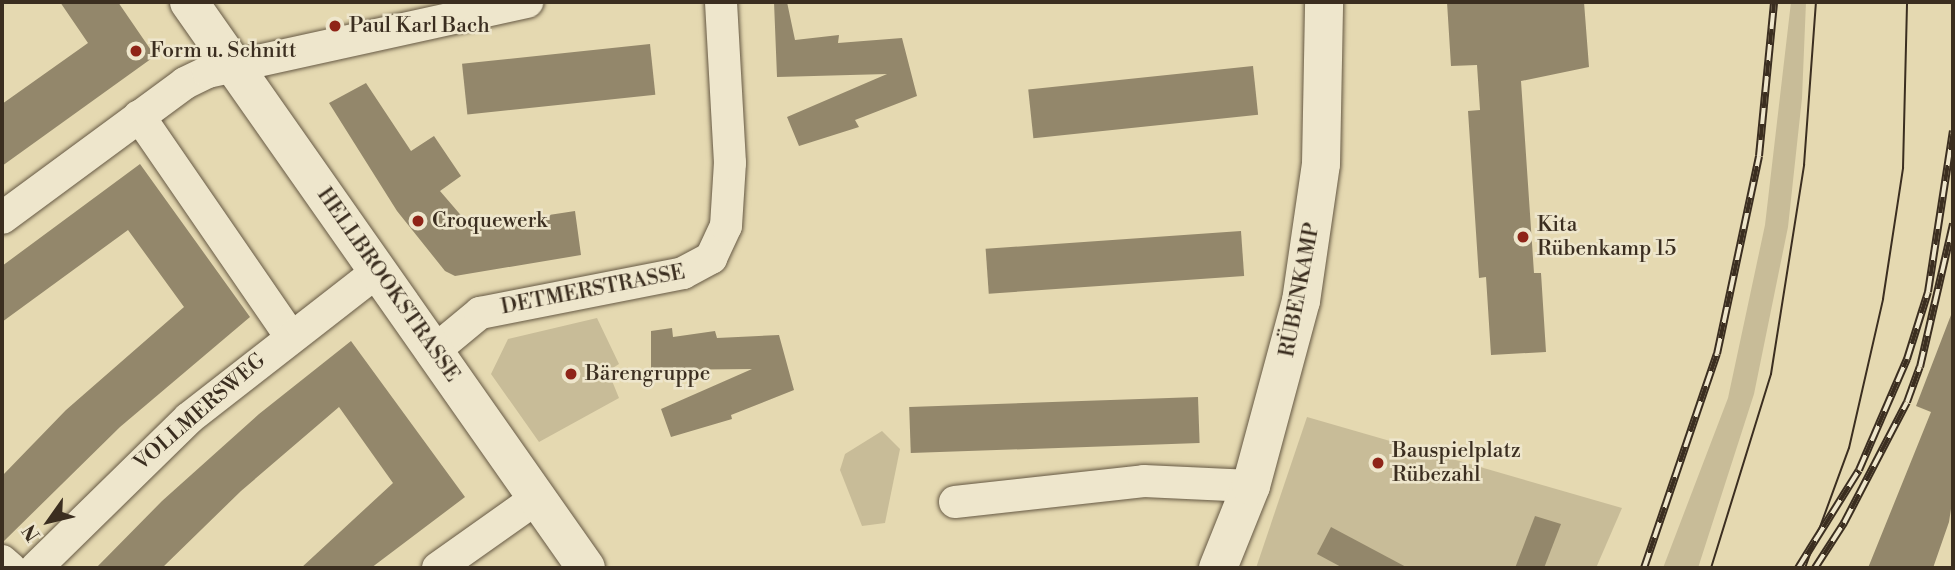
<!DOCTYPE html>
<html>
<head>
<meta charset="utf-8">
<style>
  body { margin:0 }
  #map { position:relative; width:1955px; height:570px; overflow:hidden; background:#e5d9b1; font-family:"Libre Bodoni",serif }
  div>[style] { position:absolute }
  .green>* { inset:0; background:#c8bc98 }
  .building>* { inset:0; background:#93876b; transform-origin:0 0 }
  .roads { filter:drop-shadow(0 0 2px #665944) drop-shadow(0 0 2px #665944) }
  .street>* { height:32px; margin:-16px; padding:0 16px; transform-origin:16px; border-radius:16px; background:#eee6cc }
  .secondary>* { height:38px; margin:-19px; padding:0 19px; transform-origin:19px; border-radius:19px; background:#eee6cc }
  .tram>* { height:2px; margin:-1px; padding:0 1px; transform-origin:1px; border-radius:1px; background:#3b2e20 }
  .rail>* { height:8px; margin-top:-4px; transform-origin:0; background:repeating-linear-gradient(90deg,#eee6cc 0 16px,#3b2e20 0 32px); box-sizing:border-box; border-block:2px solid #3b2e20 }
  .dots>* { width:19px; height:19px; translate:-50% -50%; box-sizing:border-box; border:4px solid #eee6cc; border-radius:50% }
  span { translate:-50% -50%; white-space:nowrap; text-align:center; line-height:1.15; -webkit-text-stroke:5px #eee6cc; paint-order:stroke }
  .poi-label { font-size:21px; color:#3b2e20 }
  .left { translate:0 -50%; text-align:left }
  .street-label { font-size:21px; color:#3b2e20 }
  .frame { position:absolute; inset:0; border:4px solid #3b2e20; pointer-events:none }
  .north { position:absolute; left:14px; top:486px; width:70px; height:70px; -webkit-text-stroke:5px #eee6cc; paint-order:stroke; rotate:236deg; font-size:19px; font-weight:700; line-height:28px; text-align:center; color:#3b2e20 }
  .north::after { content:''; display:block; margin:auto; width:24px; height:32px; background:#3b2e20; clip-path:polygon(50% 0,100% 100%,50% 72%,0 100%) }
</style>
</head>
<body>
<div id="map">
  <div class="green">
    <div style="clip-path:polygon(1791px 2px,1806px 2px,1802px 98px,1788px 227px,1754px 394px,1698px 568px,1663px 568px,1728px 398px,1765px 225px)"></div>
    <div style="clip-path:polygon(597px 318px,619px 364px,608px 371px,619px 398px,539px 442px,491px 374px,508px 339px)"></div>
    <div style="clip-path:polygon(1307px 417px,1622px 508px,1596px 568px,1256px 568px)"></div>
    <div style="clip-path:polygon(882px 431px,900px 449px,885px 523px,862px 526px,840px 470px,845px 454px)"></div>
  </div>
  <div class="building">
    <div style="clip-path:polygon(60px 2px,118px 2px,155px 56px,2px 166px,2px 104px,88px 43px)"></div>
    <div style="clip-path:polygon(774px 2px,787px 2px,795px 40px,839px 35px,838px 43px,902px 38px,917px 96px,855px 120px,859px 127px,799px 146px,787px 117px,887px 74px,777px 77px)"></div>
    <div style="clip-path:polygon(1447px 2px,1584px 2px,1589px 67px,1521px 81px,1534px 273px,1541px 273px,1546px 352px,1491px 355px,1486px 277px,1479px 278px,1468px 111px,1480px 110px,1477px 65px,1451px 66px)"></div>
    <div style="left:650px;top:44px;width:51px;height:189px;rotate:84deg"></div>
    <div style="left:1253px;top:66px;width:49px;height:226px;rotate:84deg"></div>
    <div style="clip-path:polygon(366px 83px,411px 151px,434px 136px,461px 176px,440px 191px,471px 227px,575px 211px,581px 255px,455px 276px,445px 271px,397px 211px,329px 103px)"></div>
    <div style="clip-path:polygon(140px 164px,250px 317px,120px 427px,2px 543px,2px 476px,66px 410px,184px 307px,128px 230px,2px 322px,2px 266px)"></div>
    <div style="left:1241px;top:231px;width:45px;height:256px;rotate:86deg"></div>
    <div style="clip-path:polygon(1951px 315px,1953px 496px,1949px 522px,1933px 568px,1868px 568px,1931px 412px,1916px 406px)"></div>
    <div style="clip-path:polygon(672px 328px,673px 337px,715px 331px,717px 338px,779px 335px,794px 390px,731px 415px,732px 419px,671px 437px,661px 409px,752px 369px,651px 370px,651px 331px)"></div>
    <div style="clip-path:polygon(351px 341px,465px 497px,371px 568px,301px 568px,393px 483px,339px 407px,241px 491px,162px 568px,96px 568px,162px 501px,259px 414px)"></div>
    <div style="left:1198px;top:397px;width:46px;height:289px;rotate:88deg"></div>
    <div style="clip-path:polygon(1535px 516px,1561px 524px,1544px 568px,1515px 568px)"></div>
    <div style="clip-path:polygon(1331px 527px,1408px 568px,1343px 568px,1317px 554px)"></div>
  </div>
  <div class="roads">
    <div class="street">
      <div style="left:139px;top:116px;width:267px;rotate:55.5deg"></div>
      <div style="left:2px;top:218px;width:227px;rotate:-36.4deg"></div>
      <div style="left:185px;top:83px;width:25px;rotate:-26deg"></div>
      <div style="left:208px;top:72px;width:327px;rotate:-12.4deg"></div>
      <div style="left:434px;top:351px;width:60px;rotate:-39.6deg"></div>
      <div style="left:480px;top:313px;width:207px;rotate:-11.1deg"></div>
      <div style="left:683px;top:273px;width:32px;rotate:-28deg"></div>
      <div style="left:711px;top:258px;width:35px;rotate:-65deg"></div>
      <div style="left:726px;top:226px;width:63px;rotate:-86.4deg"></div>
      <div style="left:730px;top:163px;width:161px;rotate:-93.2deg"></div>
      <div style="left:955px;top:502px;width:190px;rotate:-6.3deg"></div>
      <div style="left:1144px;top:481px;width:107px;rotate:2.7deg"></div>
      <div style="left:2px;top:561px;width:11px;rotate:41deg"></div>
      <div style="left:36px;top:568px;width:214px;rotate:-44.4deg"></div>
      <div style="left:189px;top:418px;width:239px;rotate:-37.9deg"></div>
      <div style="left:438px;top:568px;width:121px;rotate:-35.3deg"></div>
    </div>
    <div class="secondary">
      <div style="left:189px;top:2px;width:691px;rotate:54.95deg"></div>
      <div style="left:1218px;top:568px;width:88px;rotate:-68.1deg"></div>
      <div style="left:1251px;top:486px;width:192px;rotate:-74.9deg"></div>
      <div style="left:1301px;top:301px;width:138px;rotate:-81.7deg"></div>
      <div style="left:1321px;top:164px;width:162px;rotate:-88.9deg"></div>
    </div>
  </div>
  <div class="tram">
    <div style="left:1711px;top:568px;width:203px;rotate:-72.8deg"></div>
    <div style="left:1771px;top:374px;width:212px;rotate:-81deg"></div>
    <div style="left:1804px;top:165px;width:163px;rotate:-85.8deg"></div>
    <div style="left:1805px;top:568px;width:128px;rotate:-69.9deg"></div>
    <div style="left:1849px;top:448px;width:153px;rotate:-77.1deg"></div>
    <div style="left:1883px;top:299px;width:133px;rotate:-81.3deg"></div>
    <div style="left:1903px;top:168px;width:166px;rotate:-88.6deg"></div>
  </div>
  <div class="rail">
    <div style="left:1644px;top:568px;width:226px;rotate:-71.2deg"></div>
    <div style="left:1717px;top:354px;width:202px;rotate:-78deg"></div>
    <div style="left:1759px;top:156px;width:155px;rotate:-84.4deg"></div>
    <div style="left:1798px;top:568px;width:115px;rotate:-58.1deg"></div>
    <div style="left:1859px;top:470px;width:121px;rotate:-66.6deg"></div>
    <div style="left:1907px;top:359px;width:70px;rotate:-72.6deg"></div>
    <div style="left:1928px;top:292px;width:163px;rotate:-81.2deg"></div>
    <div style="left:1815px;top:568px;width:54px;rotate:-57.2deg"></div>
    <div style="left:1844px;top:523px;width:136px;rotate:-62.5deg"></div>
    <div style="left:1907px;top:402px;width:37px;rotate:-70deg"></div>
    <div style="left:1920px;top:367px;width:147px;rotate:-77deg"></div>
  </div>
  <div class="dots">
    <div style="left:335px;top:26px;background:#8f2418"></div>
    <div style="left:136px;top:51px;background:#8f2418"></div>
    <div style="left:418px;top:221px;background:#8f2418"></div>
    <div style="left:1523px;top:237px;background:#8f2418"></div>
    <div style="left:571px;top:374px;background:#8f2418"></div>
    <div style="left:1378px;top:463px;background:#8f2418"></div>
  </div>
  <div class="poi-label">
    <span class="left" style="left:349px;top:26px">Paul Karl Bach</span>
    <span class="left" style="left:150px;top:51px">Form u. Schnitt</span>
    <span class="left" style="left:432px;top:221px">Croquewerk</span>
    <span class="left" style="left:1537px;top:237px">Kita<br>Rübenkamp 15</span>
    <span class="left" style="left:585px;top:374px">Bärengruppe</span>
    <span class="left" style="left:1392px;top:463px">Bauspielplatz<br>Rübezahl</span>
  </div>
  <div class="street-label">
    <span style="left:388px;top:285px;rotate:55deg">HELLBROOKSTRASSE</span>
    <span style="left:593px;top:290px;rotate:-11deg">DETMERSTRASSE</span>
    <span style="left:1300px;top:290px;rotate:-79deg">RÜBENKAMP</span>
    <span style="left:200px;top:412px;rotate:-41deg">VOLLMERSWEG</span>
  </div>
  <div class="frame"></div>
  <div class="north">N</div>
</div>
</body>
</html>
